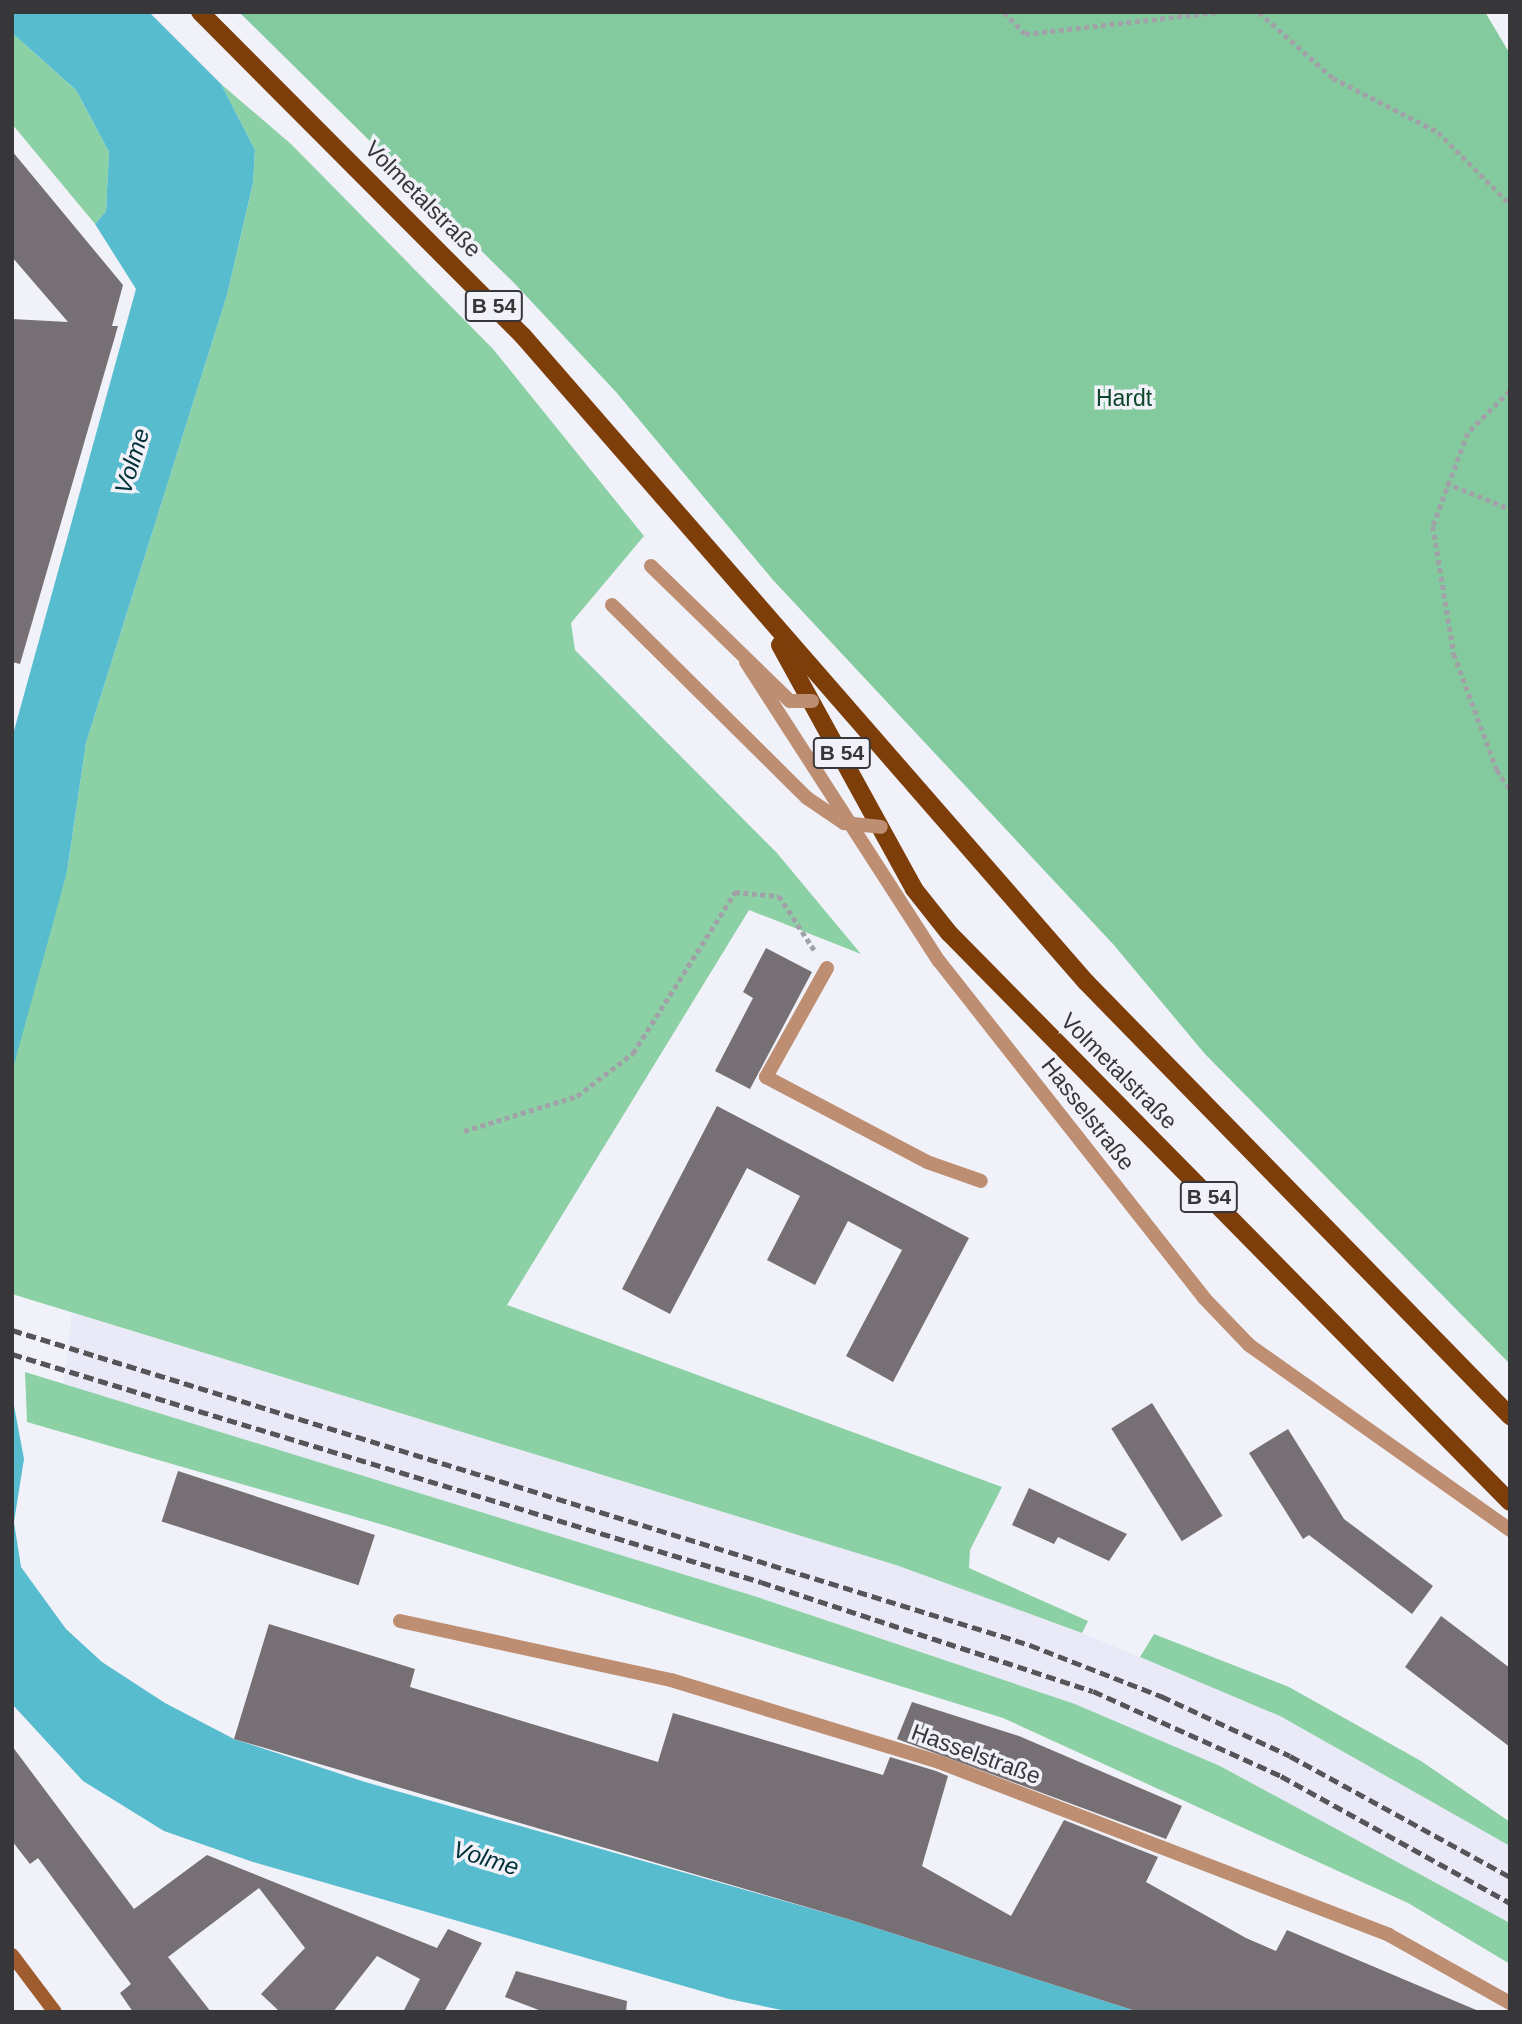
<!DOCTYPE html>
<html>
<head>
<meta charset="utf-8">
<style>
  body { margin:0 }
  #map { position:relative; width:1522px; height:2024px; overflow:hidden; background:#f1f2f9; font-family:Helvetica,sans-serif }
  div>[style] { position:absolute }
  .built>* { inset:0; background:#e9e9f8 }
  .green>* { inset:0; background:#8cd1a6 }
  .forest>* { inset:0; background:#83cb9f }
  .water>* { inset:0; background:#58bccf }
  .building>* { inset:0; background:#767074; transform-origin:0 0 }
  .path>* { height:4.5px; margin-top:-2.25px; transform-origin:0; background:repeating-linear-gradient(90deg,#a1a2a7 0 5px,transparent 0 8.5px) }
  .lane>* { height:14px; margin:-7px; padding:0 7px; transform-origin:7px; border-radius:7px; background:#bd8e71 }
  .secondary>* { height:14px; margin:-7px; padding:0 7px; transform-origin:7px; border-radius:7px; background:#9f5c2f }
  .primary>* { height:18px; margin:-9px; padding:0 9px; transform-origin:9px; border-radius:9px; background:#7e3e0a }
  .rail>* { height:5px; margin-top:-2.5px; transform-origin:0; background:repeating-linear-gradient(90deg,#555559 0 10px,transparent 0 15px) }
  .lane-bridge>* { height:14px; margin:-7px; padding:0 7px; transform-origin:7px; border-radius:7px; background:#bd8e71 }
  span { translate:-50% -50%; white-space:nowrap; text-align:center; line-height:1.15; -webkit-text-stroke:7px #f1f2f9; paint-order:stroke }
  .shield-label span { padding:2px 5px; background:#f1f2f9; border:2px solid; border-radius:5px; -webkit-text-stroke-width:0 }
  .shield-label { font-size:21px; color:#37373a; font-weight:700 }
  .street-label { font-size:23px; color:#37373a }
  .park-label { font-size:23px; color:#0d462a }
  .water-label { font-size:24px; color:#003038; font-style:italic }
  .frame { position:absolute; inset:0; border:14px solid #37373a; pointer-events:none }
</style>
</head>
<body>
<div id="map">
  <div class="built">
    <div style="clip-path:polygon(72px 1313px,896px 1565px,1082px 1633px,1280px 1716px,1510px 1846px,1510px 1923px,1220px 1766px,1075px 1704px,754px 1596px,64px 1384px)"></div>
  </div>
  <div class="green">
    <div style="clip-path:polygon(12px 33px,76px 90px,109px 152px,106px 211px,95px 224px,12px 124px)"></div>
    <div style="clip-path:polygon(221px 84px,291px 144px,493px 349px,644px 536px,571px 623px,575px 650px,777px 853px,861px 954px,749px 910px,507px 1305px,1002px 1487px,970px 1550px,969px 1568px,1088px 1621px,1082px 1633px,896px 1565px,12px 1294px,12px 1072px,24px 1014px,67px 872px,86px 743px,227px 295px,253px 183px,255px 150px)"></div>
    <div style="clip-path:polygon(25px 1372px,754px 1596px,1075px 1704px,1220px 1766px,1510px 1923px,1510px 1964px,1408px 1903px,1003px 1718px,387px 1526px,27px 1422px)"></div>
    <div style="clip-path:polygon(1154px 1634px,1289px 1687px,1421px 1761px,1510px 1822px,1510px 1846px,1280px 1716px,1140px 1657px)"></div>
  </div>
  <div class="forest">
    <div style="clip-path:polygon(239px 12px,1485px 12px,1510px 54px,1510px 1364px,1205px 1054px,1113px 944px,773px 580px,616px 392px,516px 285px)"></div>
  </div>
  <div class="water">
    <div style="clip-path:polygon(12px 12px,149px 12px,221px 84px,255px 150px,253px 183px,227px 295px,86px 743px,67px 872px,12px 1072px,12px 738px,136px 289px,95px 224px,106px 211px,109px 152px,76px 90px,12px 33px)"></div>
    <div style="clip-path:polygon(12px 1395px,24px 1459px,14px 1522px,21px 1567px,66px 1629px,102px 1662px,165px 1703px,234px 1739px,365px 1782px,851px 1920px,1139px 2012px,791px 2012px,729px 1999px,253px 1862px,164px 1831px,83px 1781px,12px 1704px)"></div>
  </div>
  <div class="building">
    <div style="clip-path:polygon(12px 151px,123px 285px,112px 326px,118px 326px,20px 664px,12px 662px,12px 319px,68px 322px,12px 257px)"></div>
    <div style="clip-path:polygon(766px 948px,812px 972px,750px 1089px,715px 1071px,753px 998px,743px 992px)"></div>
    <div style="clip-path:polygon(717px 1106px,969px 1238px,893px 1382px,846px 1356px,902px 1250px,848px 1221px,815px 1285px,767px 1260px,800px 1196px,747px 1168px,670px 1314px,622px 1289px)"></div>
    <div style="left:1152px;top:1403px;width:133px;height:48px;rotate:58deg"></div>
    <div style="clip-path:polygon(1288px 1429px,1344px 1519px,1433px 1586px,1412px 1614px,1309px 1535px,1303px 1539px,1249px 1453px)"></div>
    <div style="left:178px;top:1471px;width:207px;height:53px;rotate:18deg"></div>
    <div style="clip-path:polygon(1029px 1488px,1127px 1534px,1109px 1561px,1058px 1537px,1054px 1544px,1012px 1525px)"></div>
    <div style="clip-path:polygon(1441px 1616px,1510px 1668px,1510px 1747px,1405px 1667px)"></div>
    <div style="clip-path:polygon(269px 1624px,415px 1669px,410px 1687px,658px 1762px,673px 1713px,883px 1775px,890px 1757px,936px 1771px,948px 1776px,922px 1866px,1011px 1916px,1064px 1820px,1158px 1857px,1146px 1882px,1246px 1938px,1276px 1951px,1287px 1930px,1481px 2012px,1139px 2012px,851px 1920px,234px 1739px)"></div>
    <div style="clip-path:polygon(912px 1702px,1019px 1736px,1182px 1806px,1166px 1839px,897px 1739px)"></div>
    <div style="clip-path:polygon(12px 1746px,134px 1909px,207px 1855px,437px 1948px,448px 1929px,482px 1943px,444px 2012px,403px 2012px,420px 1979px,377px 1956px,333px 2012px,280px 2012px,261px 1994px,305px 1948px,259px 1888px,168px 1957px,211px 2012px,133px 2012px,120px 1993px,131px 1984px,38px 1858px,30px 1864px,12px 1841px)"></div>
    <div style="clip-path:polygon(516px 1971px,627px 2001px,626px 2012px,544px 2012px,505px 1997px)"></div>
  </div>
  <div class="path">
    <div style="left:1004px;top:12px;width:30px;rotate:46deg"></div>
    <div style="left:1025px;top:34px;width:194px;rotate:-6.5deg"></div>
    <div style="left:1259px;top:12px;width:99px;rotate:41.7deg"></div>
    <div style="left:1333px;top:78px;width:118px;rotate:27.2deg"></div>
    <div style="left:1438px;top:132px;width:102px;rotate:45deg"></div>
    <div style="left:1510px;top:391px;width:59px;rotate:135deg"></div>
    <div style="left:1468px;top:433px;width:99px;rotate:110.6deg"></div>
    <div style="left:1433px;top:526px;width:130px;rotate:80.7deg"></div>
    <div style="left:1454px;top:654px;width:124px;rotate:69.7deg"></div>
    <div style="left:1497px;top:770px;width:23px;rotate:56deg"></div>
    <div style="left:1446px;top:483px;width:69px;rotate:22.1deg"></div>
    <div style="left:464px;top:1131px;width:118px;rotate:-17.2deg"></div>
    <div style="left:577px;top:1096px;width:71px;rotate:-37.5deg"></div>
    <div style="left:633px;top:1053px;width:191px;rotate:-57.6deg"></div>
    <div style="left:735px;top:892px;width:44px;rotate:5.2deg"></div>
    <div style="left:779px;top:896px;width:66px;rotate:56.8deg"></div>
  </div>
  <div class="lane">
    <div style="left:746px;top:662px;width:356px;rotate:57.2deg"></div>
    <div style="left:939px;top:961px;width:429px;rotate:51.8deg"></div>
    <div style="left:1204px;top:1298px;width:65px;rotate:46.2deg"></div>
    <div style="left:1249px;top:1345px;width:320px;rotate:35.3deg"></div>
    <div style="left:827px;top:968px;width:125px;rotate:119.2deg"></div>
    <div style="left:766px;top:1077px;width:182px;rotate:27.8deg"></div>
    <div style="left:927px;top:1162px;width:57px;rotate:19.4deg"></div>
    <div style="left:400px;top:1621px;width:277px;rotate:12.3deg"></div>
    <div style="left:671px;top:1680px;width:280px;rotate:17deg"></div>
    <div style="left:939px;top:1762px;width:482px;rotate:21deg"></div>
    <div style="left:1389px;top:1935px;width:139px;rotate:29.3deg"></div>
  </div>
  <div class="secondary">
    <div style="left:12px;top:1955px;width:71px;rotate:53deg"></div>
  </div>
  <div class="primary">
    <div style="left:200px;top:12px;width:457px;rotate:45.1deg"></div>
    <div style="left:523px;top:336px;width:857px;rotate:48.93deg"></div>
    <div style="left:1086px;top:982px;width:607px;rotate:45.67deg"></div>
    <div style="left:780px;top:645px;width:278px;rotate:61.2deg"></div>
    <div style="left:914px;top:889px;width:56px;rotate:51.5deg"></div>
    <div style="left:949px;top:933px;width:799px;rotate:45.41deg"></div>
  </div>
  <div class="rail">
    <div style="left:12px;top:1330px;width:1066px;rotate:17.19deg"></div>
    <div style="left:1030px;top:1645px;width:141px;rotate:21.3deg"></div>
    <div style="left:1161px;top:1696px;width:142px;rotate:24.9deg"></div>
    <div style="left:1290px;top:1756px;width:251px;rotate:28.8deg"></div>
    <div style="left:12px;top:1354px;width:783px;rotate:16.93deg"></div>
    <div style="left:761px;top:1582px;width:349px;rotate:18.2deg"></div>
    <div style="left:1093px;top:1691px;width:206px;rotate:24.3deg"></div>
    <div style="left:1281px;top:1776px;width:262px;rotate:29deg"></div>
  </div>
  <div class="lane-bridge">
    <div style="left:651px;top:566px;width:194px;rotate:44.2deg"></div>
    <div style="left:790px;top:701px;width:22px"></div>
    <div style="left:612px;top:605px;width:274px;rotate:44.7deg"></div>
    <div style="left:807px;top:798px;width:45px;rotate:34deg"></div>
    <div style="left:844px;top:823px;width:37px;rotate:6deg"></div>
  </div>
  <div class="shield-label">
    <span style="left:494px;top:306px">B 54</span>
    <span style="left:842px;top:753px">B 54</span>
    <span style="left:1209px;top:1197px">B 54</span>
  </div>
  <div class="street-label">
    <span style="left:423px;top:199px;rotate:45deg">Volmetalstraße</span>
    <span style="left:1119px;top:1071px;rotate:45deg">Volmetalstraße</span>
    <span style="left:1088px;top:1114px;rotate:52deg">Hasselstraße</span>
    <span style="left:976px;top:1754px;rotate:20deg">Hasselstraße</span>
  </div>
  <div class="park-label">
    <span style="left:1124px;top:398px">Hardt</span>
  </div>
  <div class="water-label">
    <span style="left:132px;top:461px;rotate:-73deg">Volme</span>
    <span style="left:486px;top:1858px;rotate:17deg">Volme</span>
  </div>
  <div class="frame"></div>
</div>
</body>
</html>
